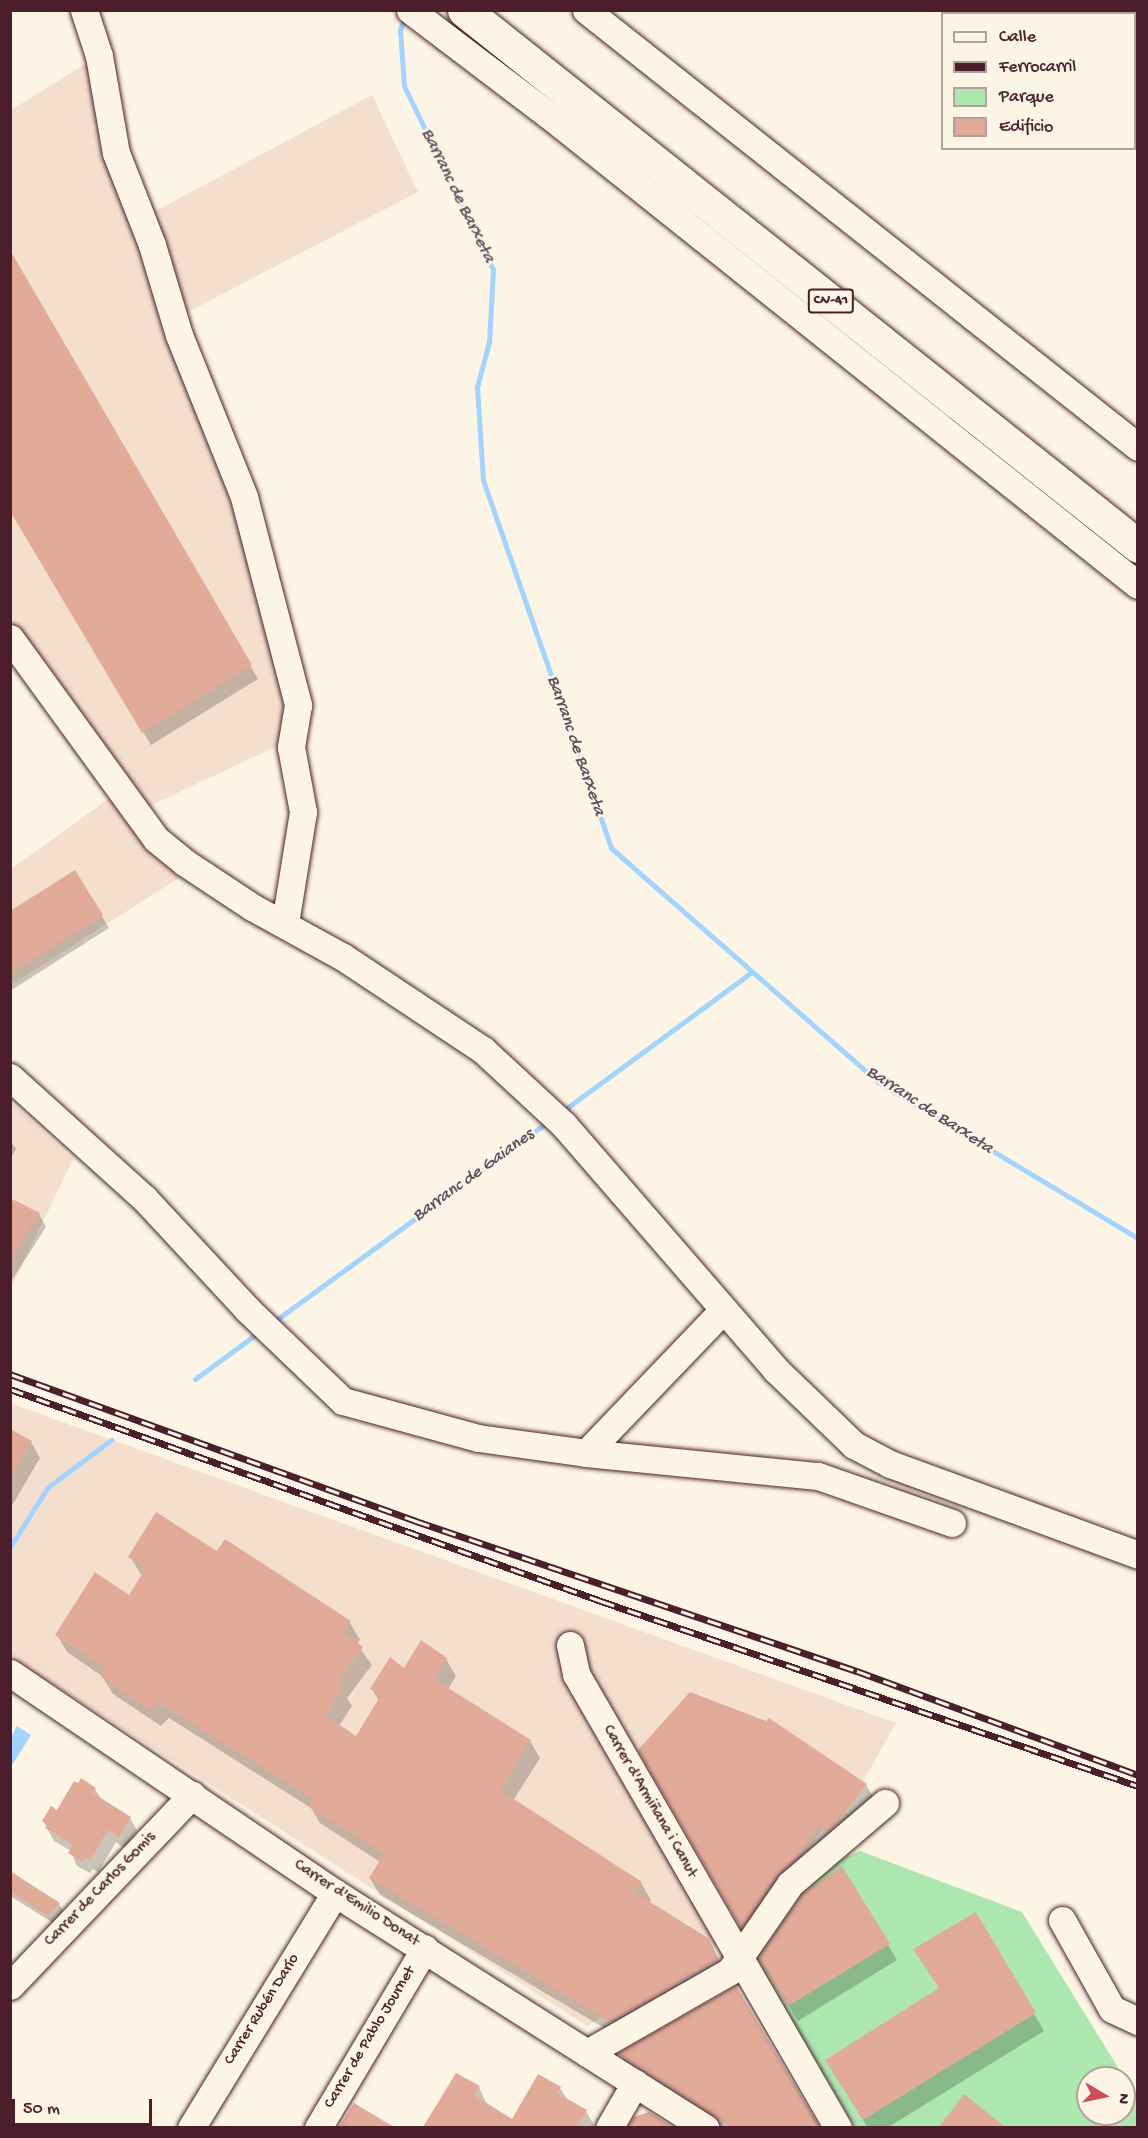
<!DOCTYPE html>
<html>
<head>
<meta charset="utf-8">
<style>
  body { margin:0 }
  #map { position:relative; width:1148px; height:2138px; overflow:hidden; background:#fcf5e5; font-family:"Gochi Hand",sans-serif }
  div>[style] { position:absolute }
  .built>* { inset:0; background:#f4dfce }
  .green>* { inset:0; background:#ace7ad }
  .water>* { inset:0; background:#a3d3ff }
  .shadow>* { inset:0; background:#0003 }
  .stream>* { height:5px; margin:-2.5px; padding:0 2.5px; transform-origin:2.5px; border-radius:2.5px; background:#a3d3ff }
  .building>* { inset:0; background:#e2ab98 }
  .roads { filter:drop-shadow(0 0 2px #4a1f2b) drop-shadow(0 0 2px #4a1f2b) }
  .minor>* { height:27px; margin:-13.5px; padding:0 13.5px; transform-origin:13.5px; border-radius:13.5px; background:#fcf5e5 }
  .major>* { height:33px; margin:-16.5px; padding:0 16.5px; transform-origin:16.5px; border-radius:16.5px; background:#fcf5e5 }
  .rail>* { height:7px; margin-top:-3.5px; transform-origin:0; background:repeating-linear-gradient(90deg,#fcf5e5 0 14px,#4a1f2b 0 28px); box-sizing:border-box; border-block:2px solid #4a1f2b }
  span { translate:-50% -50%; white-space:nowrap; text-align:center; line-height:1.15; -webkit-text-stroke:5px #fcf5e5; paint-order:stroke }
  .shield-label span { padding:2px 4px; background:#fcf5e5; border:2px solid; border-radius:4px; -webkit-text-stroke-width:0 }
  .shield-label { font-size:15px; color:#4a1f2b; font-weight:700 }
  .street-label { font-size:16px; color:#4a1f2b }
  .water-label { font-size:18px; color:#604c60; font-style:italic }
  .frame { position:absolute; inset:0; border:12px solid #4a1f2b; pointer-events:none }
  .legend { position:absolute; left:941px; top:12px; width:195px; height:138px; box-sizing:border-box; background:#fcf5e5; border:2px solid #b59f9b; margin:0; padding:8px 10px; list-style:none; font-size:18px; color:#4a1f2b }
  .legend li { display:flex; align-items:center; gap:12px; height:30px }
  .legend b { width:30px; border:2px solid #b59f9b }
  .north { position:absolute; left:1076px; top:2066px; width:60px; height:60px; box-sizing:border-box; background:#fcf5e5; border:2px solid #b59f9b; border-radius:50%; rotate:99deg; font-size:16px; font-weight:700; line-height:24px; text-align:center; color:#4a1f2b }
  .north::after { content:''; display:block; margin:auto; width:21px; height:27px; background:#d1495b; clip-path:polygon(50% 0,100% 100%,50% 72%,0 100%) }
  .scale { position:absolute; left:12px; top:2099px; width:140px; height:27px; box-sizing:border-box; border:3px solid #4a1f2b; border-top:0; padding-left:8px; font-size:18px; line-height:21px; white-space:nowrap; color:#4a1f2b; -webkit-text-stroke:4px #fcf5e5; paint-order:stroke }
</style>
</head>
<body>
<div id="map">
  <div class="built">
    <div style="clip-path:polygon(105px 52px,125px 152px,150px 214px,372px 95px,418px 192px,182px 315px,304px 703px,286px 742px,137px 812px,185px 874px,11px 985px,11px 869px,111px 797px,11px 654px,11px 110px)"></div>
    <div style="clip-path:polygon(11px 1102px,73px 1159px,11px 1288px)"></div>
    <div style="clip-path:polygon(10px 1403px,896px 1723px,865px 1778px,739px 1933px,587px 2026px,11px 1657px)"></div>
  </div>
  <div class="green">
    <div style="clip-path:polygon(evenodd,860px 1851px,1022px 1912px,1130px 2087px,1137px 2092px,1137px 2127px,855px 2127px,751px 1950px,789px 1902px,839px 1860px,860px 1851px,1088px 2078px,1124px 2078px,1124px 2114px,1088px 2114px,1088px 2078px)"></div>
  </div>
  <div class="water">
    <div style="clip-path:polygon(17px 1726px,31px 1735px,11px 1767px,11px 1737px)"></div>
  </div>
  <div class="shadow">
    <div style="clip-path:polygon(18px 266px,258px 679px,151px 745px,10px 508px)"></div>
    <div style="clip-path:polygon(75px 872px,109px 928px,10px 991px,10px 913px)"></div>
    <div style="clip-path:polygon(10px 1140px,16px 1149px,10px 1160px)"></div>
    <div style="clip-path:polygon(10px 1200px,39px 1214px,46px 1227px,10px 1283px)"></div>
    <div style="clip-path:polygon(10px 1430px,31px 1442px,40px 1458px,10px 1509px)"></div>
    <div style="clip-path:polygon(226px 1541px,350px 1623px,360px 1640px,357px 1644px,372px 1665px,347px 1698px,352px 1706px,339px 1726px,356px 1738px,379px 1701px,372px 1689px,404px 1670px,446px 1659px,456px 1676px,448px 1689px,530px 1741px,540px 1758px,513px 1801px,641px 1883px,651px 1900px,649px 1903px,717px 1957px,727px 1977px,621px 2038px,380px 1895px,370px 1878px,380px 1862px,320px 1823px,311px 1808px,169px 1718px,161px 1726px,113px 1694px,102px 1676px,67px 1652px,57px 1635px,129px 1597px,142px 1576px,130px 1557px,218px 1553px)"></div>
    <div style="clip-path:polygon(640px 1750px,866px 1785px,875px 1800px,750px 1941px)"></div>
    <div style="clip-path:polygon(95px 1789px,102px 1800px,130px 1818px,137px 1831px,126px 1849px,116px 1842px,98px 1872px,93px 1869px,90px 1873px,77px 1866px,71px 1851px,54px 1841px,43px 1821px)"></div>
    <div style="clip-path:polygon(10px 1873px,59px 1904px,64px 1912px,53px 1923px,10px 1896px)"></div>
    <div style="clip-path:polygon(975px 1914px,1044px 2031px,887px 2128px,868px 2128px,837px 2078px,940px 1989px)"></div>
    <div style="clip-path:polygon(888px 1945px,897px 1960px,798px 2021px,769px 1973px)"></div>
    <div style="clip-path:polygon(735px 1988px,818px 2128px,722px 2128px,627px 2066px,620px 2054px)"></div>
    <div style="clip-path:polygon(457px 2075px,479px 2087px,487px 2105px,512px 2121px,560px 2088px,568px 2101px,586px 2111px,595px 2127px,425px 2128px)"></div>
    <div style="clip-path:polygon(965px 2096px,1002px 2128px,941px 2128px)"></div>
    <div style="clip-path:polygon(354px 2105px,392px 2128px,341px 2128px)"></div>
  </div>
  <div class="stream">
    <div style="left:404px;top:19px;width:12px;rotate:110deg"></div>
    <div style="left:400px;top:30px;width:56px;rotate:85.9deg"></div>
    <div style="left:404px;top:86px;width:203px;rotate:64.1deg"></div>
    <div style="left:493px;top:269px;width:73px;rotate:93.1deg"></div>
    <div style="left:489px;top:342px;width:47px;rotate:104.9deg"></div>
    <div style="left:477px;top:387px;width:93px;rotate:86.3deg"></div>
    <div style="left:483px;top:480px;width:390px;rotate:70.8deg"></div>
    <div style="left:611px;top:848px;width:355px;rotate:41.2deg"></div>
    <div style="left:878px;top:1082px;width:303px;rotate:31deg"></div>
    <div style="left:560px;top:1113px;width:238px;rotate:-36.3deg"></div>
    <div style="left:272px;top:1323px;width:341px;rotate:-36.1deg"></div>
    <div style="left:195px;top:1379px;width:79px;rotate:-36.3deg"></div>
    <div style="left:10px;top:1547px;width:71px;rotate:-57.7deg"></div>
    <div style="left:48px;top:1487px;width:79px;rotate:-36.7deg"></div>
  </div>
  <div class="building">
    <div style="clip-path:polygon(10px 250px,252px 665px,142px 733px,10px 511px)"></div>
    <div style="clip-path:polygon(75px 870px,103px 915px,10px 974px,10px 911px)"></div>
    <div style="clip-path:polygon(10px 1198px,40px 1213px,10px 1259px)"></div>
    <div style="clip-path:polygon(10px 1429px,32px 1441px,10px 1478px)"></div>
    <div style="clip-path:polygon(156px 1512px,217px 1551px,225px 1539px,351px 1621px,343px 1632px,363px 1647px,336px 1684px,343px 1688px,326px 1716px,356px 1736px,381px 1695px,370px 1689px,390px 1657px,404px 1668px,421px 1640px,447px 1658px,434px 1679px,531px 1740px,500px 1790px,642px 1882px,634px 1892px,708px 1938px,719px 1959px,610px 2022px,369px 1878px,384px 1854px,308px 1806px,313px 1799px,158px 1702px,150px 1710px,101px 1677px,106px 1669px,55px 1635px,95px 1572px,129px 1595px,146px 1568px,128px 1557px)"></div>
    <div style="clip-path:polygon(690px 1692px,766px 1721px,769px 1718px,867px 1784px,834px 1826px,826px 1832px,819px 1826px,796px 1858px,777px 1875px,741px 1928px,638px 1750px)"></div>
    <div style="clip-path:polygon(81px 1778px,96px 1788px,93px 1793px,131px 1817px,119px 1837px,108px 1830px,90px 1860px,85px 1857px,82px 1861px,68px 1853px,73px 1845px,45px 1828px,47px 1825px,42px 1821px,51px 1806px,57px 1810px,74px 1781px,78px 1783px)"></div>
    <div style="clip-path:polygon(842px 1866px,890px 1944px,788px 2006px,758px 1958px,802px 1895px)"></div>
    <div style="clip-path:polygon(10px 1871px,60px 1903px,48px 1916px,10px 1892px)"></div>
    <div style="clip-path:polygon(976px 1912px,1036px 2013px,863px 2120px,825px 2060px,939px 1988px,913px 1949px)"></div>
    <div style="clip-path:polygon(736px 1986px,800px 2094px,820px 2127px,731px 2127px,618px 2053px)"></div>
    <div style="clip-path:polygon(456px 2073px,480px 2086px,474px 2095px,512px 2119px,538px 2074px,561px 2087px,557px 2093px,587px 2110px,577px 2127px,423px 2127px)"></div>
    <div style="clip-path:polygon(964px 2094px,1005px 2127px,939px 2127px)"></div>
    <div style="clip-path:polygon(354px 2103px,394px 2127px,339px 2127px)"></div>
    <div style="clip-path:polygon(649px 2112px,673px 2127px,627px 2127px,634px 2117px)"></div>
  </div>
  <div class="roads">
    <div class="minor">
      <div style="left:84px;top:10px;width:48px;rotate:71.9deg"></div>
      <div style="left:99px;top:56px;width:98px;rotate:80.1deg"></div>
      <div style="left:116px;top:153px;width:99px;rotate:68.6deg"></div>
      <div style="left:152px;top:245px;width:94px;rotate:73.3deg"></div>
      <div style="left:179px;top:335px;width:175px;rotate:68.1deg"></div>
      <div style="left:244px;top:497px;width:215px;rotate:75.4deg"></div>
      <div style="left:298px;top:705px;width:43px;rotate:99.5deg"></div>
      <div style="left:291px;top:747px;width:66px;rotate:79.5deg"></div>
      <div style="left:303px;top:812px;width:112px;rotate:99.2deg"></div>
      <div style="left:410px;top:10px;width:188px;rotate:37.2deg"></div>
      <div style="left:560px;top:124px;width:739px;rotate:38.58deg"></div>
      <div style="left:586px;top:10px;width:704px;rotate:38.37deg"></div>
      <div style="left:10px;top:638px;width:248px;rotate:54deg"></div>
      <div style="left:156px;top:839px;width:36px;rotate:39deg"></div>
      <div style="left:184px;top:862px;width:82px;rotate:33.5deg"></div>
      <div style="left:252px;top:907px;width:104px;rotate:28.8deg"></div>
      <div style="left:343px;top:957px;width:168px;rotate:33.6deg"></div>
      <div style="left:483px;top:1050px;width:110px;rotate:42.8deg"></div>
      <div style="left:564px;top:1125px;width:323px;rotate:49.1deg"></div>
      <div style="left:775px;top:1369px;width:110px;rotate:43.9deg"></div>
      <div style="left:854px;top:1445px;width:41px;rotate:27.8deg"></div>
      <div style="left:890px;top:1464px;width:264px;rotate:20.1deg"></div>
      <div style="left:10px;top:1077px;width:181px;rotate:42.1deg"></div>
      <div style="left:144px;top:1198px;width:151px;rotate:47.1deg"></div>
      <div style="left:247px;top:1309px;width:133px;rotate:43.8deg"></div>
      <div style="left:343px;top:1401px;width:140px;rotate:15.3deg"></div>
      <div style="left:478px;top:1438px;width:109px;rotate:7.9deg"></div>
      <div style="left:586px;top:1453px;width:233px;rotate:5.7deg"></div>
      <div style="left:818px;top:1476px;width:142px;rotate:19.3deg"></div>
      <div style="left:586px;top:1453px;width:198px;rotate:-46.2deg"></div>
      <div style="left:570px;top:1645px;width:30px;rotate:78deg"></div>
      <div style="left:576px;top:1674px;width:524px;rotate:60.01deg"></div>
      <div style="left:10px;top:1673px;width:392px;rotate:34.1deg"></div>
      <div style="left:335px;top:1893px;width:439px;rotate:32.4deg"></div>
      <div style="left:1062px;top:1920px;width:102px;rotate:60.7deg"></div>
      <div style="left:1112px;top:2009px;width:29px;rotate:25deg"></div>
      <div style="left:10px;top:1986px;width:264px;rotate:-46.4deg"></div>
      <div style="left:587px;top:2053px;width:165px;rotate:-29.8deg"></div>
      <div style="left:730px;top:1971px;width:106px;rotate:-55.4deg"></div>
      <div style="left:790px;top:1884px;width:125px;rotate:-40.5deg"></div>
      <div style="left:191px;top:2128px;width:276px;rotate:-58.5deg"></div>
      <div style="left:318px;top:2128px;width:209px;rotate:-59.3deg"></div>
      <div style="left:609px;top:2128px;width:52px;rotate:-60deg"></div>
    </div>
    <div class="major">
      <div style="left:464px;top:10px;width:861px;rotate:38.49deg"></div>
    </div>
  </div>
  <div class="rail">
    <div style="left:10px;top:1374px;width:432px;rotate:19.9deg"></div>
    <div style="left:416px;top:1521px;width:466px;rotate:18.8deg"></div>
    <div style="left:857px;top:1671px;width:300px;rotate:20.3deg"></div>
    <div style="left:10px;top:1389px;width:628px;rotate:19.73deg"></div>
    <div style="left:601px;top:1601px;width:568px;rotate:19.01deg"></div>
  </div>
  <div class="shield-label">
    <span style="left:831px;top:301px">CV-41</span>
  </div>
  <div class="street-label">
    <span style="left:649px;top:1802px;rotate:60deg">Carrer d'Armiñana i Canut</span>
    <span style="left:101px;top:1890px;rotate:-46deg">Carrer de Carlos Gomis</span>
    <span style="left:356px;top:1904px;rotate:33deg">Carrer d'Emilio Donat</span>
    <span style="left:263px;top:2010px;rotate:-58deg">Carrer Rubén Darío</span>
    <span style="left:371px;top:2038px;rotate:-59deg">Carrer de Pablo Journet</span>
  </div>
  <div class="water-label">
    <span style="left:457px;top:196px;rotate:64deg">Barranc de Barxeta</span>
    <span style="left:575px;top:746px;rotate:71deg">Barranc de Barxeta</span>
    <span style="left:929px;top:1111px;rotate:33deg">Barranc de Barxeta</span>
    <span style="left:474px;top:1176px;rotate:-36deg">Barranc de Gaianes</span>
  </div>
  <div class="frame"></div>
  <ul class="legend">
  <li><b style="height:8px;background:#fcf5e5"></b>Calle</li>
  <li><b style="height:8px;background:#4a1f2b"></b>Ferrocarril</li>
  <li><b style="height:16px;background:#ace7ad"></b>Parque</li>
  <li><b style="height:16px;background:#e2ab98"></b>Edificio</li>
  </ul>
  <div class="north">N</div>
  <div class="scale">50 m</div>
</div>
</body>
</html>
